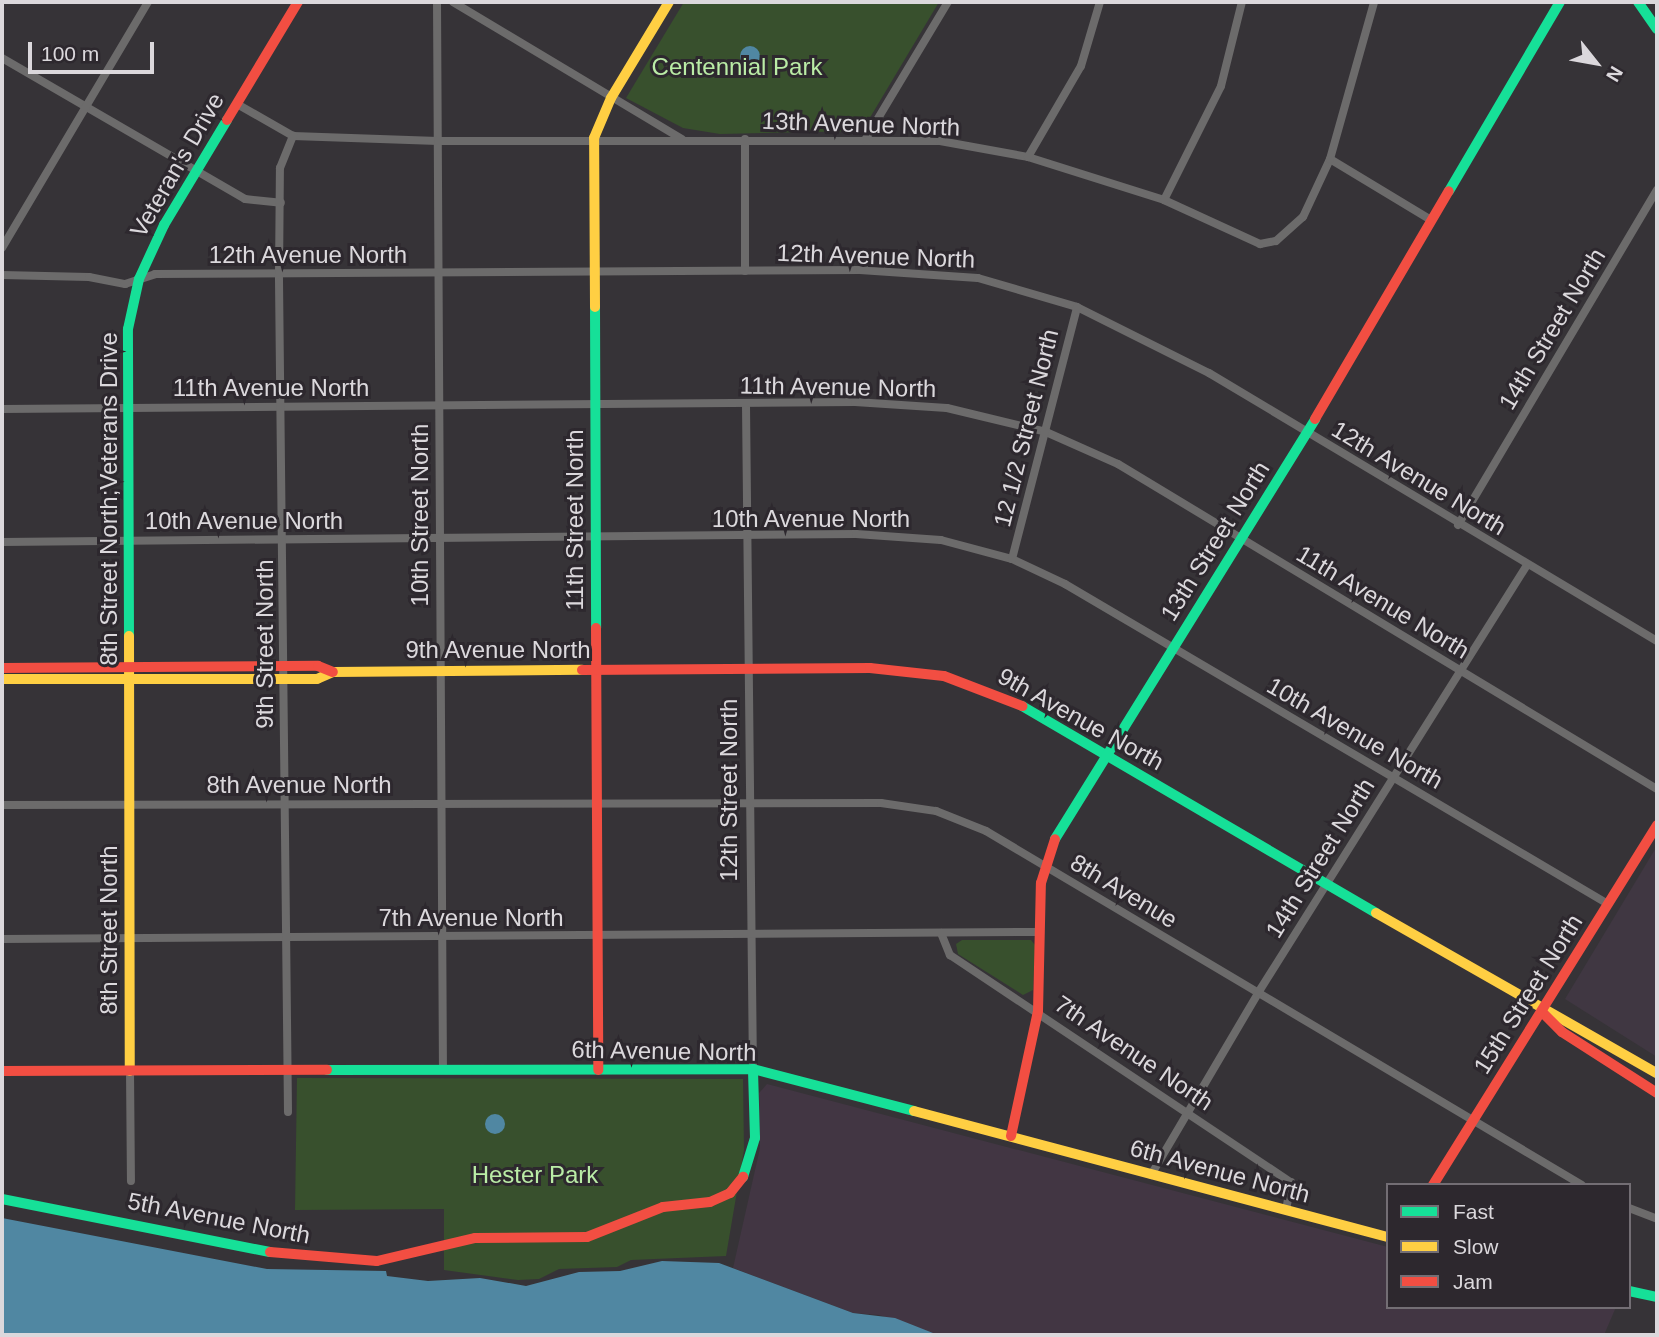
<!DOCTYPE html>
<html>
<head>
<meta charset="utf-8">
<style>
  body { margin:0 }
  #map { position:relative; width:1659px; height:1337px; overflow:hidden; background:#363337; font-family:Arial,sans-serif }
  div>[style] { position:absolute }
  .built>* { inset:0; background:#403742 }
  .medical>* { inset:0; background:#423643 }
  .green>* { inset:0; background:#38502d }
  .water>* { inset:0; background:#5087a2 }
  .round { border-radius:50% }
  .street>* { height:8px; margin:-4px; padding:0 4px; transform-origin:4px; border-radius:4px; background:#6c6b6b }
  .fast>* { height:10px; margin:-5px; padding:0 5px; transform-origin:5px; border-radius:5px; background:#16e098 }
  .slow>* { height:10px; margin:-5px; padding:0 5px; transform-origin:5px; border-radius:5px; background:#ffcf43 }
  .jam>* { height:10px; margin:-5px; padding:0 5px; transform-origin:5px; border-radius:5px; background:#f24e42 }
  span { translate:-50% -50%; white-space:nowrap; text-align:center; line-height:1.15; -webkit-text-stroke:6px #2d282e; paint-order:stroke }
  .park-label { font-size:24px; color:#baeca6 }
  .street-label { font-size:24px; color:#dbd8dc }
  .frame { position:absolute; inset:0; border:4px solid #dbd8dc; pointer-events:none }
  .legend { position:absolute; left:1386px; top:1183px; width:245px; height:126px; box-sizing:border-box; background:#2d282e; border:2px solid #736e74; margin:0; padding:9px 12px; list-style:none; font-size:21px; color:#dbd8dc }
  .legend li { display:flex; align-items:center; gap:14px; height:35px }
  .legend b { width:35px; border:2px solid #736e74 }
  .north { position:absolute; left:1561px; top:28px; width:70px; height:70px; -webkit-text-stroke:5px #2d282e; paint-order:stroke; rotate:121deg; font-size:19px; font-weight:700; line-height:28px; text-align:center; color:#dbd8dc }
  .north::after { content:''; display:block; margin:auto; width:24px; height:32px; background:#dbd8dc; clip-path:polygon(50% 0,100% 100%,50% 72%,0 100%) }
  .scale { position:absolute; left:28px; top:42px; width:126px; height:32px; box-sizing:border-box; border:4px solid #dbd8dc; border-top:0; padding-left:9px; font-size:21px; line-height:24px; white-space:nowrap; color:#dbd8dc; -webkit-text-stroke:5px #2d282e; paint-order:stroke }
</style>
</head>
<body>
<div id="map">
  <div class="built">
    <div style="clip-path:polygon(1657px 846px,1657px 1057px,1565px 999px)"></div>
  </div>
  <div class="medical">
    <div style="clip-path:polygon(767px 1084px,1388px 1247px,1388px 1307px,1616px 1307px,1604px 1335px,938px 1335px,879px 1315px,853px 1313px,733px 1268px,760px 1148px,759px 1093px)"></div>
  </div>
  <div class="green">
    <div style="clip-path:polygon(684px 2px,939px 2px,862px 131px,720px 134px,683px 128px,626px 98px)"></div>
    <div style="clip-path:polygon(962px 940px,1031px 940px,1035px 945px,1033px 990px,1023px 995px,958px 954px,956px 944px)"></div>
    <div style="clip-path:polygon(297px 1078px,743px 1079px,744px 1150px,726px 1256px,631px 1260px,617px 1267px,559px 1269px,539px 1279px,518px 1280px,444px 1270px,444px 1209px,295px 1210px)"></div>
  </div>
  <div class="water">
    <div class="round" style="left:740px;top:46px;width:20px;height:20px"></div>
    <div class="round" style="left:485px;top:1114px;width:20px;height:20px"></div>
    <div style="clip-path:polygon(2px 1218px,267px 1269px,386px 1271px,387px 1276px,428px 1281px,480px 1278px,526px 1286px,579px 1272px,620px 1271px,662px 1261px,719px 1263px,853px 1313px,895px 1318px,938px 1335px,2px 1335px)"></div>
  </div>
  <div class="street">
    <div style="left:437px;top:2px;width:1068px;rotate:89.68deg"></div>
    <div style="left:453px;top:2px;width:267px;rotate:30.9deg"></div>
    <div style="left:2px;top:58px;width:281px;rotate:30.1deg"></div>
    <div style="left:245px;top:199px;width:36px;rotate:6deg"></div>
    <div style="left:237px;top:104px;width:64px;rotate:29.7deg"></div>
    <div style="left:293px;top:136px;width:145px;rotate:2deg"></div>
    <div style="left:438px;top:141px;width:502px"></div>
    <div style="left:940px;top:141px;width:89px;rotate:10.3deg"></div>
    <div style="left:1028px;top:157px;width:143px;rotate:17.5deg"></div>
    <div style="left:1164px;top:200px;width:106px;rotate:24.6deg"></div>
    <div style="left:1260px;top:244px;width:16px;rotate:-11deg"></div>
    <div style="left:1276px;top:241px;width:36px;rotate:-42deg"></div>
    <div style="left:1303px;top:217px;width:64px;rotate:-65deg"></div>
    <div style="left:1330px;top:159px;width:118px;rotate:31.1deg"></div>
    <div style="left:745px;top:139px;width:132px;rotate:90deg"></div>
    <div style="left:865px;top:140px;width:161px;rotate:-59deg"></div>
    <div style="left:1028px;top:157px;width:105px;rotate:-59.8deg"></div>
    <div style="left:1081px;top:66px;width:67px;rotate:-73.5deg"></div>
    <div style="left:1330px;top:159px;width:163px;rotate:-74.3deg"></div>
    <div style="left:1164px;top:200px;width:127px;rotate:-63.4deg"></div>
    <div style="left:1221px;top:86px;width:87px;rotate:-76deg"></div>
    <div style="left:2px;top:248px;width:286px;rotate:-59.3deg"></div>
    <div style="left:2px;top:275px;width:87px;rotate:1.3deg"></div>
    <div style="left:89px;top:277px;width:37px;rotate:11deg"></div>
    <div style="left:125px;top:284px;width:32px;rotate:-18deg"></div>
    <div style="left:155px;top:274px;width:705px;rotate:-0.33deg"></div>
    <div style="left:860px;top:270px;width:118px;rotate:3.9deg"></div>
    <div style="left:978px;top:278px;width:103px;rotate:16.3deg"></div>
    <div style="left:1077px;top:307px;width:148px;rotate:26.6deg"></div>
    <div style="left:1209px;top:373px;width:522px;rotate:30.89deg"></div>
    <div style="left:746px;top:405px;width:664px;rotate:89.4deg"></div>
    <div style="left:2px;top:409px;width:853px;rotate:-0.47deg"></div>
    <div style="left:855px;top:402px;width:92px;rotate:3.7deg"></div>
    <div style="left:947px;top:408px;width:102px;rotate:13.6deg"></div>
    <div style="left:1046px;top:432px;width:79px;rotate:24deg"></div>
    <div style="left:1118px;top:464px;width:629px;rotate:31.09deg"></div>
    <div style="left:1458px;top:525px;width:390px;rotate:-59.3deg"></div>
    <div style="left:2px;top:542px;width:854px;rotate:-0.54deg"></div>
    <div style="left:856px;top:534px;width:85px;rotate:4deg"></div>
    <div style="left:941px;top:540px;width:73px;rotate:15deg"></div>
    <div style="left:1012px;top:559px;width:59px;rotate:25.3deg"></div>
    <div style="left:1065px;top:584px;width:630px;rotate:30.51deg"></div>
    <div style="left:1012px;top:559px;width:260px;rotate:-75.5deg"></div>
    <div style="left:2px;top:805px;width:879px;rotate:-0.13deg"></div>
    <div style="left:881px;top:803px;width:56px;rotate:8.3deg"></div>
    <div style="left:936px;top:811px;width:54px;rotate:21.8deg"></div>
    <div style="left:986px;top:831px;width:693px;rotate:30.71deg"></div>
    <div style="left:941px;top:933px;width:24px;rotate:68deg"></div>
    <div style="left:950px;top:955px;width:410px;rotate:33.7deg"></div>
    <div style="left:1291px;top:1182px;width:28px;rotate:100deg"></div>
    <div style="left:2px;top:939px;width:1038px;rotate:-0.39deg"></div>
    <div style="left:130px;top:1071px;width:110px;rotate:89.5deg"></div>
    <div style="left:288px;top:1112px;width:837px;rotate:-90.62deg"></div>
    <div style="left:279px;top:275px;width:107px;rotate:-89.5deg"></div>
    <div style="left:280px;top:168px;width:35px;rotate:-68deg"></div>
    <div style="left:1151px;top:1175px;width:211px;rotate:-59.5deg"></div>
    <div style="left:1258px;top:993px;width:506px;rotate:-57.85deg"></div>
    <div style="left:1629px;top:1208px;width:30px;rotate:21deg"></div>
  </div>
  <div class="fast">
    <div style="left:1638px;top:2px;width:33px;rotate:55deg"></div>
    <div style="left:1449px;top:191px;width:219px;rotate:-59.6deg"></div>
    <div style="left:595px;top:307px;width:321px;rotate:89.8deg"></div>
    <div style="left:129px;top:636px;width:307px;rotate:-90.2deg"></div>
    <div style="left:128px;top:329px;width:51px;rotate:-77.6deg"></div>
    <div style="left:139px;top:279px;width:60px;rotate:-65.2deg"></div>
    <div style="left:164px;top:225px;width:122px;rotate:-59deg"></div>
    <div style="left:1022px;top:706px;width:410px;rotate:30.3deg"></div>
    <div style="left:1055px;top:839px;width:494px;rotate:-58.2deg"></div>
    <div style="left:327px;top:1070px;width:426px;rotate:-0.1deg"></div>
    <div style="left:753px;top:1069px;width:166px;rotate:14.6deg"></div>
    <div style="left:743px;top:1177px;width:41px;rotate:-72.9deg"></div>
    <div style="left:755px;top:1138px;width:69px;rotate:-91.7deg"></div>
    <div style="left:2px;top:1199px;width:273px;rotate:11.2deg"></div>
    <div style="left:1629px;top:1291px;width:29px;rotate:12deg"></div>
  </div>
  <div class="slow">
    <div style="left:595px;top:307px;width:169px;rotate:-90.3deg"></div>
    <div style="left:594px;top:138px;width:43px;rotate:-67deg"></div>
    <div style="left:611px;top:98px;width:112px;rotate:-58.9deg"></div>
    <div style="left:129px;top:636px;width:435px;rotate:89.9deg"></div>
    <div style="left:2px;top:679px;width:315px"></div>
    <div style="left:317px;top:679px;width:17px;rotate:-24deg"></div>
    <div style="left:333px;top:672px;width:249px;rotate:-0.5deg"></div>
    <div style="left:1376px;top:913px;width:323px;rotate:29.7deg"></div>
    <div style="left:914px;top:1111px;width:490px;rotate:14.9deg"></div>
  </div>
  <div class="jam">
    <div style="left:227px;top:120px;width:138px;rotate:-59deg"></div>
    <div style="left:1315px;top:419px;width:264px;rotate:-59.6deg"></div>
    <div style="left:596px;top:628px;width:442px;rotate:89.7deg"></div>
    <div style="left:2px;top:668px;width:316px;rotate:-0.4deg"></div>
    <div style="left:318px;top:666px;width:16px;rotate:22deg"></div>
    <div style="left:582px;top:670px;width:288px;rotate:-0.4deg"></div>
    <div style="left:870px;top:668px;width:74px;rotate:6.2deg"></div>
    <div style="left:944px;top:676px;width:84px;rotate:21deg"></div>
    <div style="left:1543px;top:1013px;width:27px;rotate:45deg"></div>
    <div style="left:1562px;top:1032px;width:113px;rotate:32.7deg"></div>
    <div style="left:2px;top:1071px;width:325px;rotate:-0.2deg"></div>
    <div style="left:1011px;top:1136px;width:128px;rotate:-77.8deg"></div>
    <div style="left:1038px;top:1011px;width:128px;rotate:-88.7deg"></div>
    <div style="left:1041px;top:883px;width:46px;rotate:-72.3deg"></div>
    <div style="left:1433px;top:1185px;width:424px;rotate:-58.1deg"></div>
    <div style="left:270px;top:1252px;width:107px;rotate:4.8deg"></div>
    <div style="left:377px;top:1261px;width:101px;rotate:-13.2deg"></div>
    <div style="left:475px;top:1238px;width:112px;rotate:-0.5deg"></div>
    <div style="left:587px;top:1237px;width:82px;rotate:-21.5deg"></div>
    <div style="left:663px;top:1207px;width:47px;rotate:-6.1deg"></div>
    <div style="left:710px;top:1202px;width:22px;rotate:-24deg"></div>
    <div style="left:730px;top:1193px;width:21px;rotate:-51deg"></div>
  </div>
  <div class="park-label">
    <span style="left:737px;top:67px">Centennial Park</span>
    <span style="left:535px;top:1175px">Hester Park</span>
  </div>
  <div class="street-label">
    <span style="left:861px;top:124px;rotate:2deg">13th Avenue North</span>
    <span style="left:177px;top:165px;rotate:-60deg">Veteran's Drive</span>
    <span style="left:308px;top:255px">12th Avenue North</span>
    <span style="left:876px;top:256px;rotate:2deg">12th Avenue North</span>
    <span style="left:1552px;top:329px;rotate:-59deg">14th Street North</span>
    <span style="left:838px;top:387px;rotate:1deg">11th Avenue North</span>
    <span style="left:271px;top:388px">11th Avenue North</span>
    <span style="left:1026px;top:428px;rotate:-76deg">12 1/2 Street North</span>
    <span style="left:1419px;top:478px;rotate:31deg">12th Avenue North</span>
    <span style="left:109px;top:499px;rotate:-90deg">8th Street North;Veterans Drive</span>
    <span style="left:420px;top:515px;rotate:-90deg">10th Street North</span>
    <span style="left:811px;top:519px">10th Avenue North</span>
    <span style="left:575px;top:520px;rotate:-90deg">11th Street North</span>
    <span style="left:244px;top:521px">10th Avenue North</span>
    <span style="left:1215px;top:541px;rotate:-58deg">13th Street North</span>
    <span style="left:1383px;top:602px;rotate:31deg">11th Avenue North</span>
    <span style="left:265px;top:644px;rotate:-90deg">9th Street North</span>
    <span style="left:498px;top:650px">9th Avenue North</span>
    <span style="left:1081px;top:719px;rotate:29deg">9th Avenue North</span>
    <span style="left:1355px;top:733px;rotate:30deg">10th Avenue North</span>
    <span style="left:299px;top:785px">8th Avenue North</span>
    <span style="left:729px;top:790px;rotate:-90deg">12th Street North</span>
    <span style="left:1320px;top:858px;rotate:-58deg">14th Street North</span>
    <span style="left:1124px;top:891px;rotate:31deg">8th Avenue</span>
    <span style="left:471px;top:918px">7th Avenue North</span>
    <span style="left:109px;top:930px;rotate:-90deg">8th Street North</span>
    <span style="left:1528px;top:994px;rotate:-58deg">15th Street North</span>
    <span style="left:664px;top:1051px;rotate:1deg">6th Avenue North</span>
    <span style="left:1134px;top:1053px;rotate:34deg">7th Avenue North</span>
    <span style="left:1220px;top:1171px;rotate:15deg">6th Avenue North</span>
    <span style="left:219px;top:1218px;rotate:11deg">5th Avenue North</span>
  </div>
  <div class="frame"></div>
  <ul class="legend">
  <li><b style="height:9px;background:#16e098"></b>Fast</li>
  <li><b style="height:9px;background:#ffcf43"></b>Slow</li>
  <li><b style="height:9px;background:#f24e42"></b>Jam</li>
  </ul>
  <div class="north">N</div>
  <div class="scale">100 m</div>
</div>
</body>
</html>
